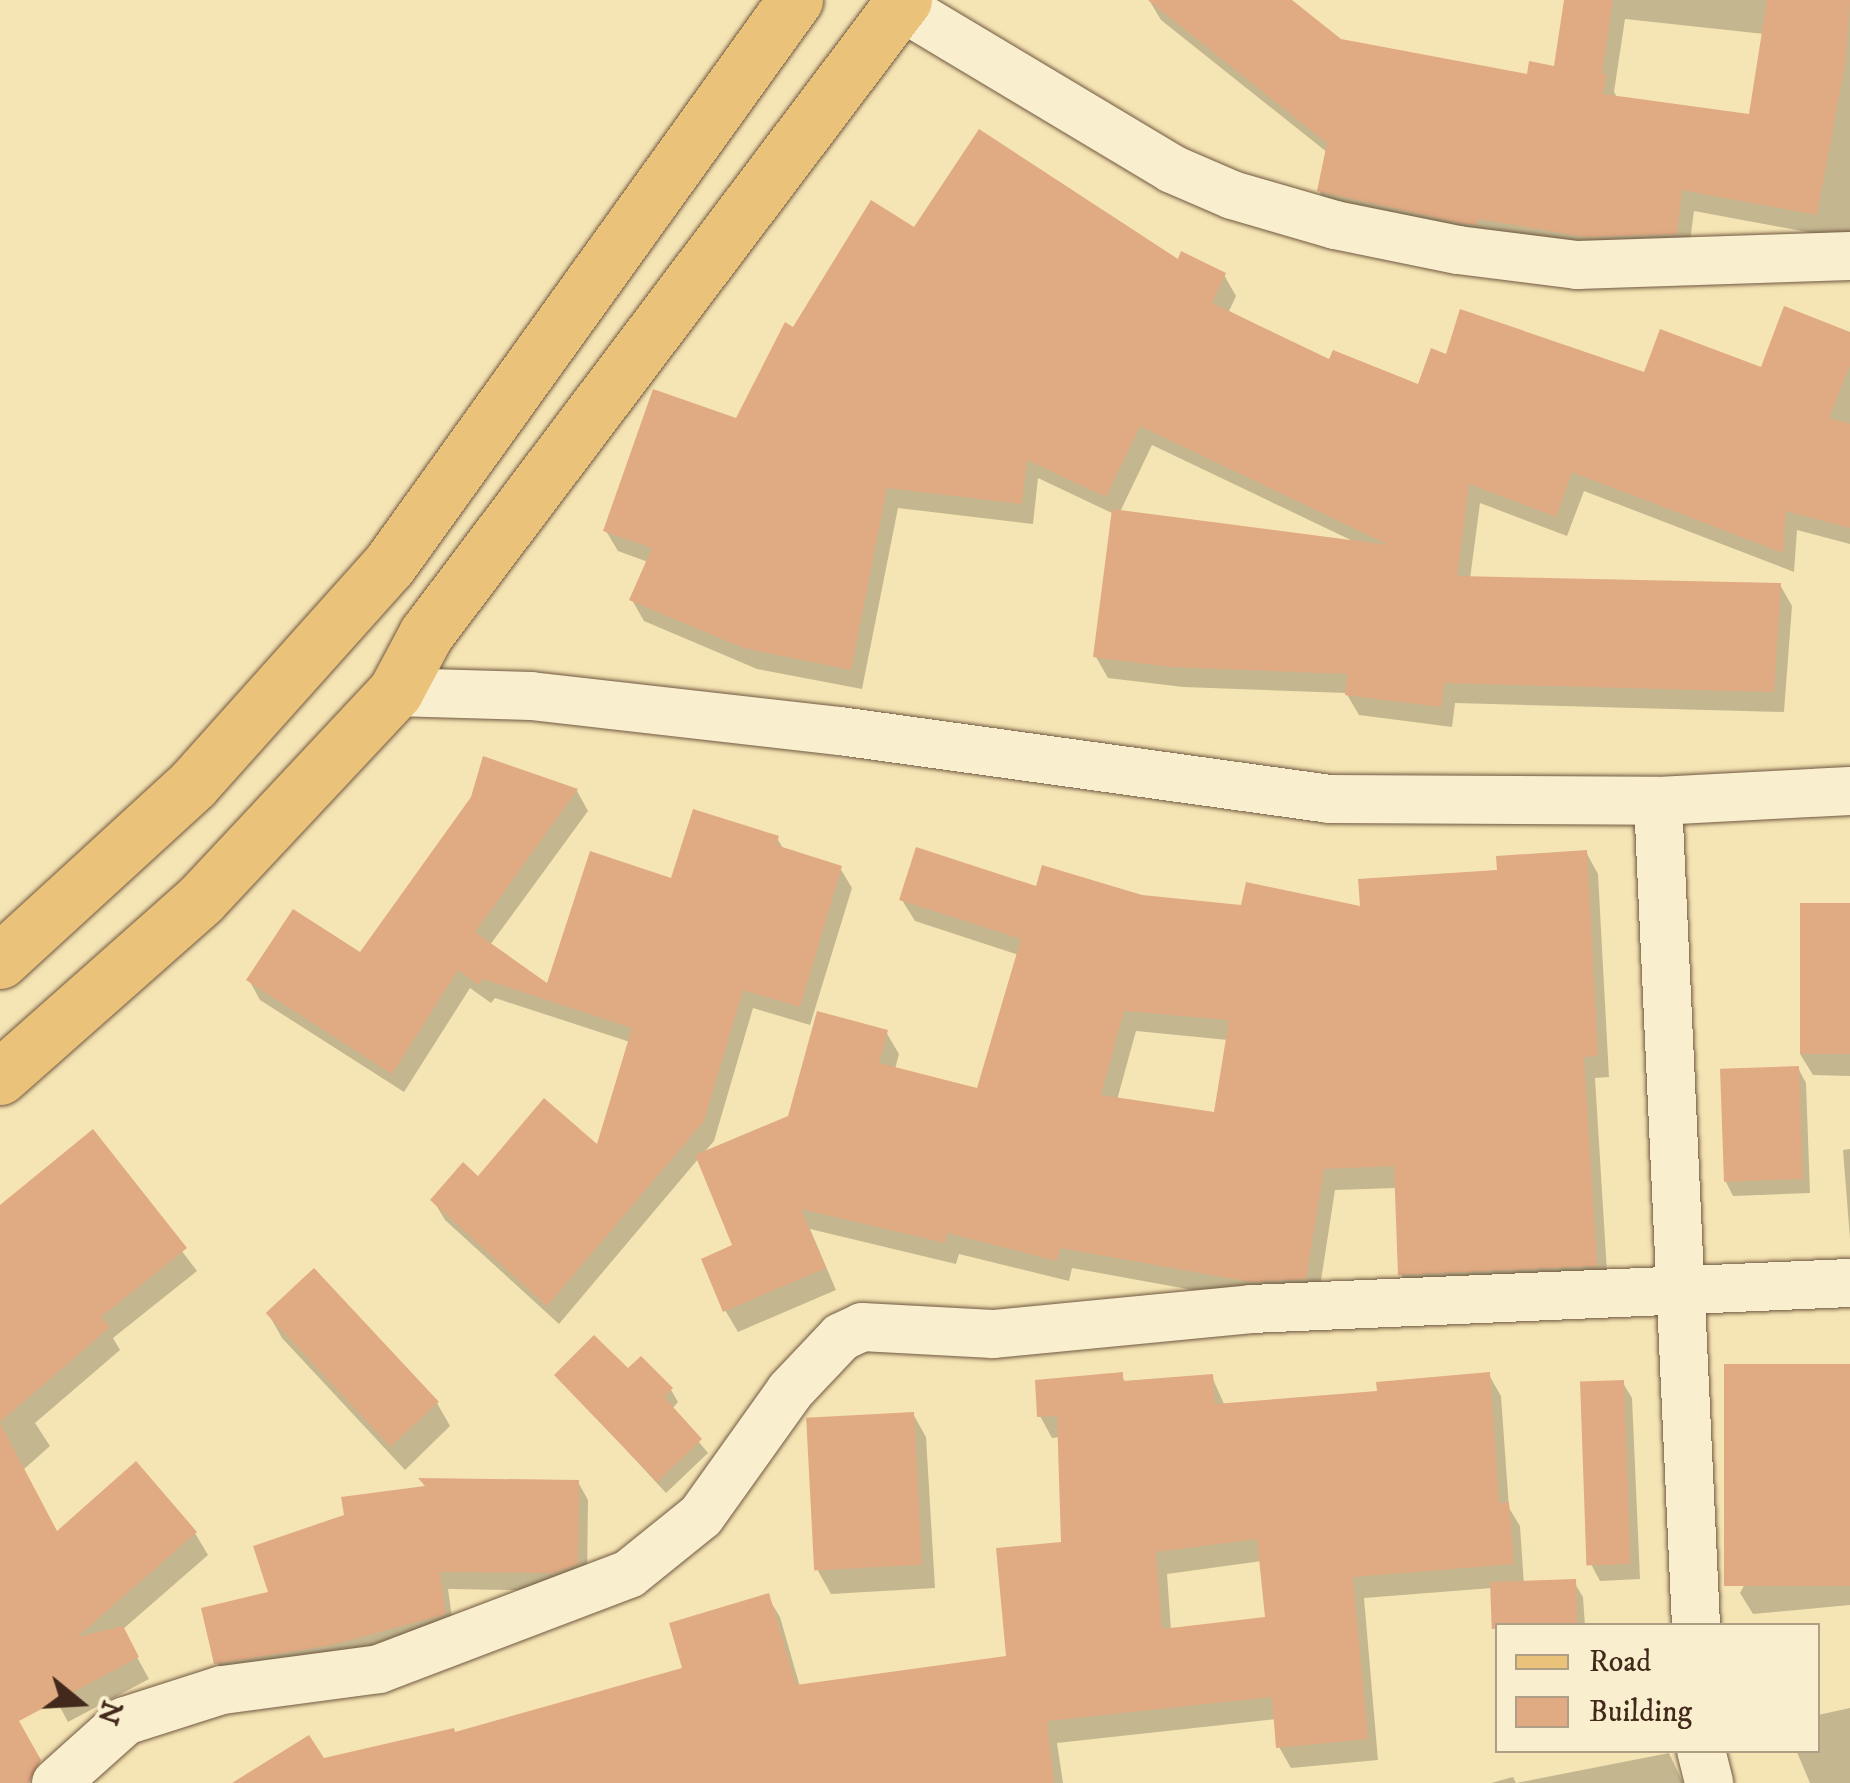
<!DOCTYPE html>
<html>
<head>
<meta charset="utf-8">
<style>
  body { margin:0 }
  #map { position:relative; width:1850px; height:1783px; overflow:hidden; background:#f6e5b4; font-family:"IM FELL DW Pica",serif }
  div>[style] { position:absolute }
  .shadow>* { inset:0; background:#0003 }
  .building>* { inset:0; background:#e0aa83; transform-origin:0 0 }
  .roads { filter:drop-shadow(0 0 2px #705841) drop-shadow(0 0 2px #705841) }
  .minor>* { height:48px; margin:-24px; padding:0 24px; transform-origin:24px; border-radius:24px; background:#f9eece }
  .primary>* { height:55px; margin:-27.5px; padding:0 27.5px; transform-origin:27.5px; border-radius:27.5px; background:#ebc27a }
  span { translate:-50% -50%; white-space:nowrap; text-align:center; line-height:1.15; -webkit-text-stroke:9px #f9eece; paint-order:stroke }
  .legend { position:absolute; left:1495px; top:1623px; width:325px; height:130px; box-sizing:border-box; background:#f9eece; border:2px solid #b09f86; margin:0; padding:12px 18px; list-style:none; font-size:30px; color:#43291b }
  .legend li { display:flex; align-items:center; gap:20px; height:50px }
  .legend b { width:50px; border:2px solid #b09f86 }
  .north { position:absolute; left:30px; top:1653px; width:100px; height:100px; -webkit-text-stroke:8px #f9eece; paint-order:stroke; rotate:108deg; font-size:28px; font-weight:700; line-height:40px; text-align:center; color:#43291b }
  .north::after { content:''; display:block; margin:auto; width:35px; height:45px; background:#43291b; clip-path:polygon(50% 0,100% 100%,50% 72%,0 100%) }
</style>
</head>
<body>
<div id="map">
  <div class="shadow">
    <div style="clip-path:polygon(evenodd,1149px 0,1288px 0,1340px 41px,1529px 77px,1556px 69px,1567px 0,1850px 0,1850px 232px,1829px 232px,1829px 236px,1694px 211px,1688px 256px,1332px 213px,1319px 191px,1328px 153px,1161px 20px,1149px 0,1625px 19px,1764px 34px,1751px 116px,1618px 99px,1614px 92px,1625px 19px)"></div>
    <div style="clip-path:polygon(evenodd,915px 231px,1179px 263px,1224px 275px,1236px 296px,1229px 311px,1331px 362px,1420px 387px,1448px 357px,1645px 375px,1762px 370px,1850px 335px,1850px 544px,1797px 530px,1794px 572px,1584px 491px,1567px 536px,1480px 503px,1470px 579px,1780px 585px,1792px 606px,1784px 712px,1455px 703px,1452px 727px,1359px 715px,1346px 693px,1183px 687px,1108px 678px,1096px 657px,1114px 514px,1038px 478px,1033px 524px,898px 508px,862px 689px,757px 669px,644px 621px,632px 600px,648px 562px,618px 551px,606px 531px,737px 421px,794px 330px,915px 231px,1152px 445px,1355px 542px,1120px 512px,1152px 445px)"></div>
    <div style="clip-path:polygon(evenodd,484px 759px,577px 791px,588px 811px,490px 945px,549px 987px,673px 881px,777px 838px,784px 850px,840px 868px,852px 888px,810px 1025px,753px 1008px,714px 1141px,702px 1155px,791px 1118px,886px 1032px,899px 1054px,895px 1069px,979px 1090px,1019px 955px,915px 921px,902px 900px,1038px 889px,1243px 907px,1363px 909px,1586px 852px,1598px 874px,1609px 1077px,1595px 1078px,1608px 1288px,1413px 1296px,1401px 1274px,1397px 1188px,1335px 1190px,1318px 1300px,1264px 1303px,1072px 1268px,1069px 1281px,959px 1254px,956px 1264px,810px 1229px,836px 1290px,738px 1332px,725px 1310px,736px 1247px,699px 1158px,559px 1324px,445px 1220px,433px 1200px,478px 1179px,598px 1148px,630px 1042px,495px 998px,491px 1003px,470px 988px,404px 1092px,260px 1000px,249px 980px,361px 955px,473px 798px,484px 759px,1136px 1031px,1228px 1040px,1216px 1115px,1117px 1100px,1136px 1031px)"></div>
    <div style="clip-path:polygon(1850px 905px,1850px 1076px,1813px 1075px,1800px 1054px)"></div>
    <div style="clip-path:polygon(1798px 1068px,1806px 1083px,1810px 1193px,1733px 1196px,1725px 1180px)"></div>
    <div style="clip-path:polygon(92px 1133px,197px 1271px,113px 1338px,120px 1350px,35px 1423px,50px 1446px,23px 1470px,57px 1534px,135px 1464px,195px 1533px,208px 1555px,122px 1630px,149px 1679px,68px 1722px,0 1595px,0 1210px)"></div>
    <div style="clip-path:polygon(1850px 1149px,1850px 1239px,1843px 1150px)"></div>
    <div style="clip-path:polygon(269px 1315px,437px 1403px,450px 1426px,405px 1470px,282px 1338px)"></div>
    <div style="clip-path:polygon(628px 1371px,671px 1390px,678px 1402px,672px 1409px,708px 1453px,666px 1493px,557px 1375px)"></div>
    <div style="clip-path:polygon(evenodd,1121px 1375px,1126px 1383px,1212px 1377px,1225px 1406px,1380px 1394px,1489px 1375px,1501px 1396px,1509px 1508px,1520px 1526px,1524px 1585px,1574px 1582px,1583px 1597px,1585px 1626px,1498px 1626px,1498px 1665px,1492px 1588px,1364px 1598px,1378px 1760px,1291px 1768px,1279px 1747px,1276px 1719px,1057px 1743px,1063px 1783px,244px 1783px,323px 1761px,455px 1735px,685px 1670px,767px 1596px,780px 1617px,800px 1687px,1008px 1658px,1064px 1544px,1060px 1437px,1052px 1438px,1040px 1416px,1121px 1375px,1262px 1561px,1267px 1619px,1171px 1630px,1167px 1574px,1262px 1561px)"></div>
    <div style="clip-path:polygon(1623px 1383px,1632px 1398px,1640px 1579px,1600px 1581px,1592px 1566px)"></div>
    <div style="clip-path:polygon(1850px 1387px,1850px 1605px,1753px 1614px,1740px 1593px)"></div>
    <div style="clip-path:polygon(913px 1414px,926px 1437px,935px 1588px,831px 1594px,818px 1571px)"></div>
    <div style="clip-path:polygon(578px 1482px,588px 1500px,587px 1582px,564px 1591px,448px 1589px,454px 1632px,227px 1681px,217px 1663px,271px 1594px,346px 1517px)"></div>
    <div style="clip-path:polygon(1850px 1708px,1850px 1783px,1810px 1783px,1796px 1750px,1818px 1750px,1818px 1715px)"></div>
    <div style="clip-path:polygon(1669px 1753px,1683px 1783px,1516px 1783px)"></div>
    <div style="clip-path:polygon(1513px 1777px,1516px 1783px,1491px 1783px)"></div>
  </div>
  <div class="building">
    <div style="clip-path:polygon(1148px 0,1292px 0,1341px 39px,1527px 74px,1529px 61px,1554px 66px,1564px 0,1613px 0,1602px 74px,1607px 75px,1603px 94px,1749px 114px,1767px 0,1850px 0,1845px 65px,1817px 215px,1682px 190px,1677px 234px,1585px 237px,1478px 219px,1477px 225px,1462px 223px,1317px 191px,1327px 143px)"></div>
    <div style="clip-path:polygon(979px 129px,1178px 259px,1181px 251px,1226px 273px,1212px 303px,1329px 359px,1333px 350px,1418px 384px,1431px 348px,1446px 354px,1460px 309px,1644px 372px,1660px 329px,1761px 367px,1784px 306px,1850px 332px,1850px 365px,1829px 418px,1850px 424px,1850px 528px,1786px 511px,1783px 553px,1572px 472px,1556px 517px,1469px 484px,1457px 576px,1781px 583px,1774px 692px,1444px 683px,1441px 707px,1345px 695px,1347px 674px,1170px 667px,1093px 657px,1112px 509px,1389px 545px,1140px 426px,1106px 497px,1027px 460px,1022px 504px,887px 488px,851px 670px,743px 648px,629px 600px,652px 548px,603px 531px,653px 389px,736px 418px,785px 322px,793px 327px,871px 200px,914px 227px)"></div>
    <div style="clip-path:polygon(483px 756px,578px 789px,475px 932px,547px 983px,590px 851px,671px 878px,693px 809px,779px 836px,776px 845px,842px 866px,800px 1007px,743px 990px,704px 1121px,547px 1306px,430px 1200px,463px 1162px,478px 1176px,544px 1098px,597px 1144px,632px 1028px,483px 979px,479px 985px,458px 970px,392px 1074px,246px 980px,293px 909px,360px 952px,471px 797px)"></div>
    <div style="clip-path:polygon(evenodd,916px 847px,1036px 886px,1042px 865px,1142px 895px,1241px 905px,1246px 882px,1360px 906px,1358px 879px,1497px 870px,1496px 856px,1587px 850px,1598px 1056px,1584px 1057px,1597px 1266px,1398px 1275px,1394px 1166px,1324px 1169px,1306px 1279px,1250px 1282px,1060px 1248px,1057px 1261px,947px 1233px,945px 1243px,801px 1209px,826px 1268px,723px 1312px,701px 1259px,732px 1245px,695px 1155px,788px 1116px,817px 1011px,888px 1030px,879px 1063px,977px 1088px,1021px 939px,899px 900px,916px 847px,1124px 1011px,1229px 1020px,1214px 1112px,1101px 1095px,1124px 1011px)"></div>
    <div style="left:1800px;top:903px;width:50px;height:151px"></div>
    <div style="left:1799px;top:1066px;width:113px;height:79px;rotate:88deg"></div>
    <div style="clip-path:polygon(93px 1129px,187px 1248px,101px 1317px,110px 1327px,0 1422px,0 1205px)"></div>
    <div style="left:314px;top:1268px;width:183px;height:66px;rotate:47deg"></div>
    <div style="clip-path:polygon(594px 1335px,628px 1368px,641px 1356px,673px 1388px,664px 1397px,702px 1439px,657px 1482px,554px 1375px)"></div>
    <div style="left:1850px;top:1364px;width:222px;height:126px;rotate:90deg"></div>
    <div style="clip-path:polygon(evenodd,1123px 1372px,1123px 1381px,1213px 1374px,1215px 1404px,1377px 1391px,1376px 1382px,1490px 1372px,1499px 1503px,1509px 1502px,1514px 1564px,1353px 1577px,1368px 1739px,1276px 1748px,1272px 1697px,1047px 1721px,1054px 1783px,232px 1783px,309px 1735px,324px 1758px,454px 1728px,455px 1732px,682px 1668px,669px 1623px,769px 1593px,796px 1685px,1006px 1656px,996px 1548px,1061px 1542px,1057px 1416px,1037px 1417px,1035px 1380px,1123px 1372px,1257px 1539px,1265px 1617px,1162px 1629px,1156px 1552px,1257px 1539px)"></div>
    <div style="left:1624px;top:1380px;width:184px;height:44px;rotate:88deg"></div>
    <div style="left:914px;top:1412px;width:153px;height:108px;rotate:87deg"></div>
    <div style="clip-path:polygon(0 1423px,57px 1531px,136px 1461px,197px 1532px,77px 1637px,123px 1626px,139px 1657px,19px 1721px,41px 1760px,29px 1783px,0 1783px)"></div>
    <div style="clip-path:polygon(418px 1478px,579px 1480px,578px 1564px,553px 1573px,440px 1572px,446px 1614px,332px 1645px,214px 1664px,201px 1608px,268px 1592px,253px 1546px,344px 1515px,341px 1497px,425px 1486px)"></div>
    <div style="left:1576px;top:1579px;width:47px;height:86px;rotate:88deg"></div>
  </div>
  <div class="roads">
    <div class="minor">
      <div style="left:900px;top:6px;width:317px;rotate:30.9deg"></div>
      <div style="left:1172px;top:169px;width:65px;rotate:23.4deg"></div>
      <div style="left:1232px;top:195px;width:107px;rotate:16.2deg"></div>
      <div style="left:1335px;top:225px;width:126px;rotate:11.5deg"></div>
      <div style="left:1458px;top:250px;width:120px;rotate:7.2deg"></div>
      <div style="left:1577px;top:265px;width:273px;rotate:-1.9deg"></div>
      <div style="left:395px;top:692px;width:136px;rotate:1.7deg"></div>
      <div style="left:531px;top:696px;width:311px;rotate:6.5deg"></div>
      <div style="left:840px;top:731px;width:493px;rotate:7.9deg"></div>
      <div style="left:1328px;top:799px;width:330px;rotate:0.3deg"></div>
      <div style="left:1658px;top:801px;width:192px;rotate:-3deg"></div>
      <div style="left:1658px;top:801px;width:826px;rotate:87.36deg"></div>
      <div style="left:1701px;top:1750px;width:34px;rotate:76deg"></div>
      <div style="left:56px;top:1783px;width:93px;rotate:-41.9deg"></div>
      <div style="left:125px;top:1721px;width:102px;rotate:-17.7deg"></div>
      <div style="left:222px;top:1690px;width:158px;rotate:-7.6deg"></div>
      <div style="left:379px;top:1669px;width:267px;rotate:-20.8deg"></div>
      <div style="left:629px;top:1574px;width:92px;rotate:-38.9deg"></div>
      <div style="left:701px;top:1516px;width:153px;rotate:-54.5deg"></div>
      <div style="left:790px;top:1391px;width:74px;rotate:-46.6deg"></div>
      <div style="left:841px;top:1337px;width:23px;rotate:-25deg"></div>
      <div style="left:862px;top:1327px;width:131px;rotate:3.1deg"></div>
      <div style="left:993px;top:1334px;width:259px;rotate:-5.5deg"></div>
      <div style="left:1251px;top:1309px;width:600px;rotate:-2.49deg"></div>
    </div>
    <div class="primary">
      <div style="left:0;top:961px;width:262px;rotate:-42.5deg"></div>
      <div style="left:193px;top:784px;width:294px;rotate:-48.2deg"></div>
      <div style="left:389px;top:565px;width:696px;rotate:-54.3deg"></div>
      <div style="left:0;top:1077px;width:268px;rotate:-41.5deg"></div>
      <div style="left:201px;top:899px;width:284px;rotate:-46.9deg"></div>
      <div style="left:395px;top:692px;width:66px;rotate:-61.9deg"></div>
      <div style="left:426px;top:634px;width:794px;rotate:-52.99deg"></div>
    </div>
  </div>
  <ul class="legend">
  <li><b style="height:12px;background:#ebc27a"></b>Road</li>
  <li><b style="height:28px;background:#e0aa83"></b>Building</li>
  </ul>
  <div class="north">N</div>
</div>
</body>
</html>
